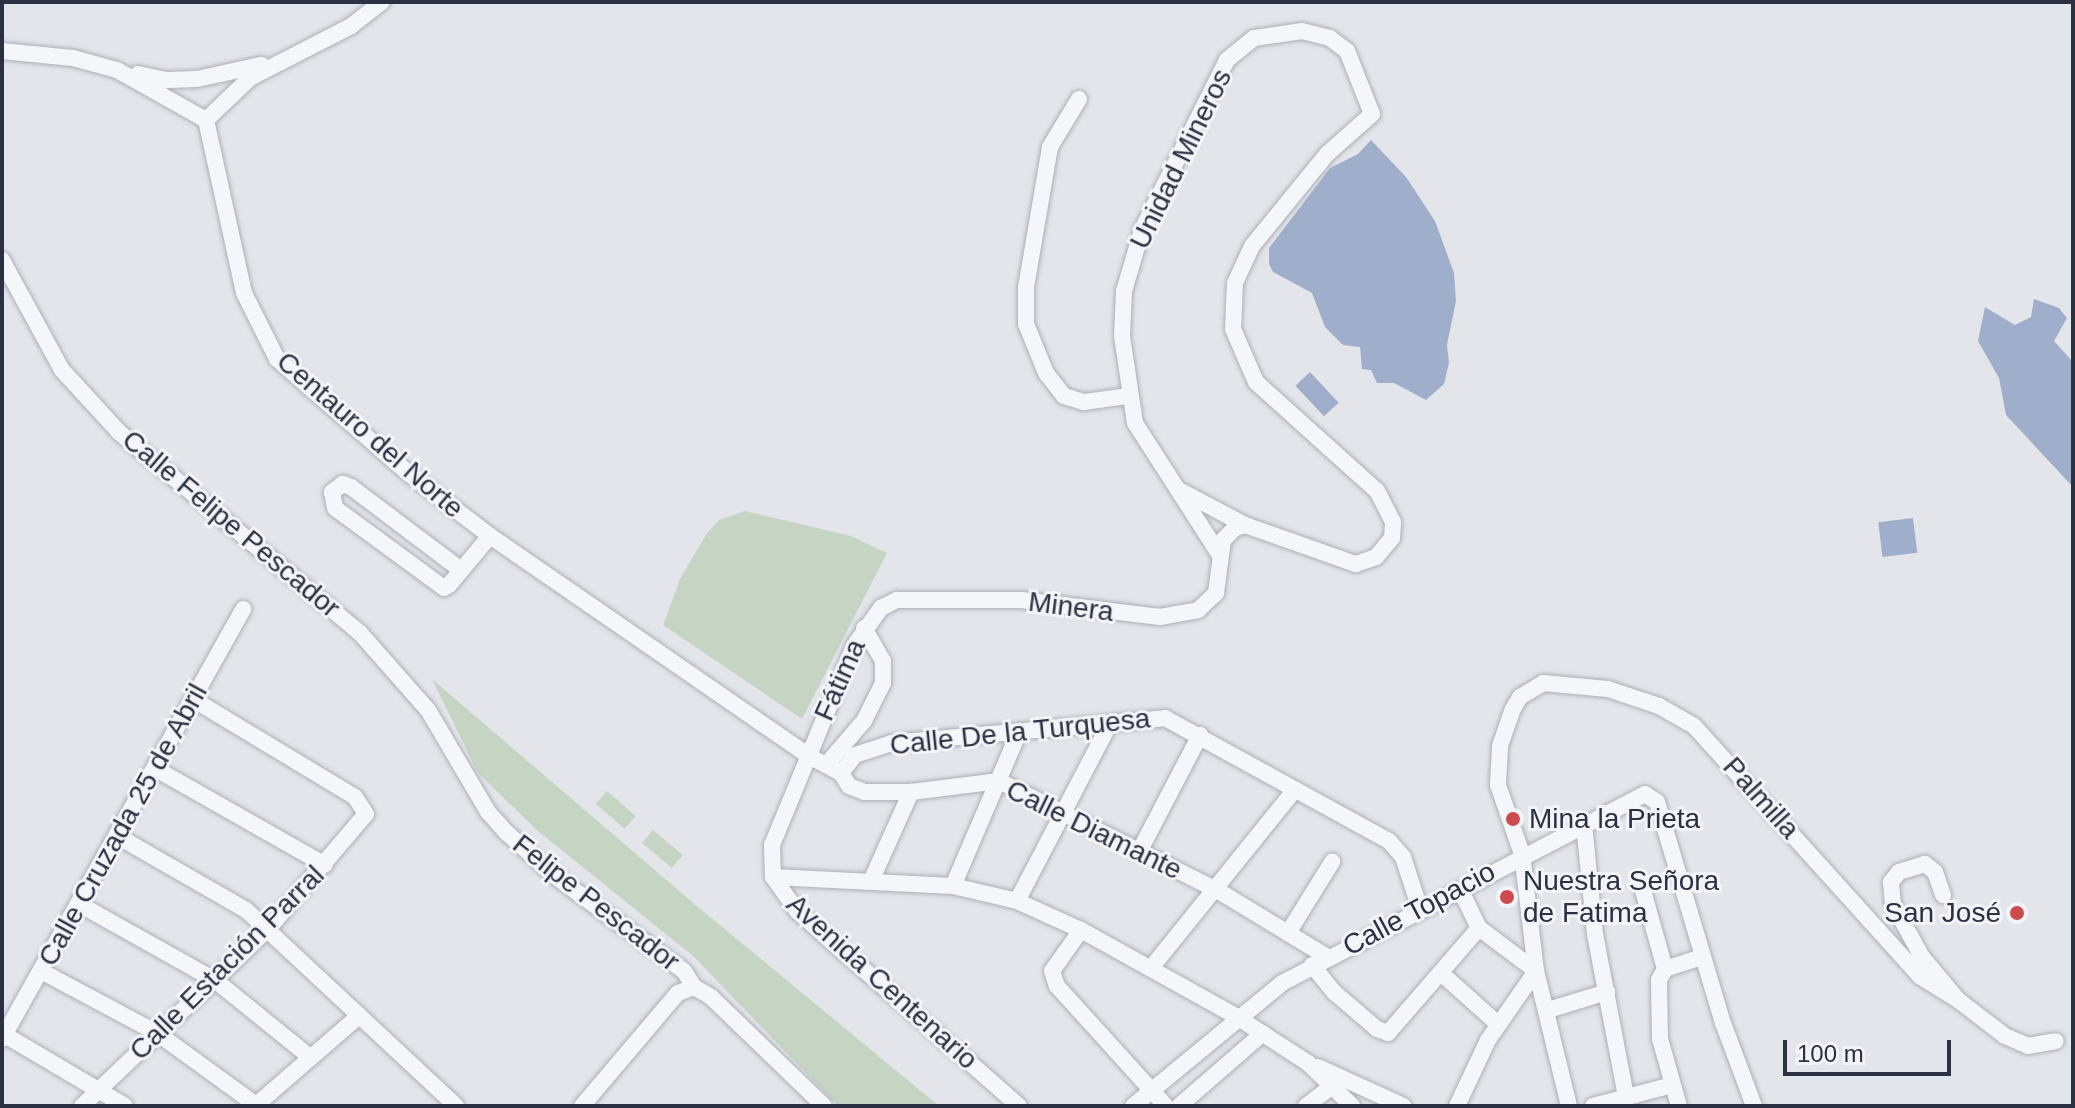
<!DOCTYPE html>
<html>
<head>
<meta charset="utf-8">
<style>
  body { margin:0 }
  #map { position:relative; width:2075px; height:1108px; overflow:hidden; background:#e3e5eb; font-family:Helvetica,sans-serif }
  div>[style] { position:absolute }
  .green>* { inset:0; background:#c6d4c4; transform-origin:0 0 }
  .water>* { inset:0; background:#9faeca; transform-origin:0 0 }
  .roads { filter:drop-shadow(0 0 2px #acafb8) drop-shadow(0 0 2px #acafb8) }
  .minor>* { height:16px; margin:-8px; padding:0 8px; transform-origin:8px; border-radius:8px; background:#f5f6f9 }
  .dots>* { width:22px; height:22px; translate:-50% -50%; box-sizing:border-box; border:4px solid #f2f4f8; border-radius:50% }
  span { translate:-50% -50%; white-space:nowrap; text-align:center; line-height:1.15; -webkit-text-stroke:6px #f2f4f8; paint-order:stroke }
  .street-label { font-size:28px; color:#2b3042 }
  .poi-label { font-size:28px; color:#2b3042 }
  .left { translate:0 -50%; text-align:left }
  .right { translate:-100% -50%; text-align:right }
  .frame { position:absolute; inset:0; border:4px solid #2b3042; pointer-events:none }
  .scale { position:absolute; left:1783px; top:1040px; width:168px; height:36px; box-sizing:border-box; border:4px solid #2b3042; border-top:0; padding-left:10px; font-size:24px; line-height:28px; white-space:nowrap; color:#2b3042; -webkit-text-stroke:6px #f2f4f8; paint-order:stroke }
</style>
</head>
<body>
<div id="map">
  <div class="green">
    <div style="clip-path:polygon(745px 511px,851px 536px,887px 553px,802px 719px,663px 625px,680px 579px,707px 533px,719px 520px)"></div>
    <div style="clip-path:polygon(432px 679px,692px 902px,939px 1106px,838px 1106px,693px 956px,538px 831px,478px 773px)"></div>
    <div style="left:607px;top:791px;width:38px;height:17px;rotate:41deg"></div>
    <div style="left:653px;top:830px;width:39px;height:17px;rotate:40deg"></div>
  </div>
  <div class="water">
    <div style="clip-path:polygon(1371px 140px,1406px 177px,1435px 221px,1454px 273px,1456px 301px,1447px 345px,1449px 363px,1444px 384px,1426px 400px,1394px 383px,1377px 383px,1371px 370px,1362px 369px,1360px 347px,1343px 345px,1325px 327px,1312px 293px,1273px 272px,1269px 264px,1269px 248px,1330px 168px,1358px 154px)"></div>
    <div style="clip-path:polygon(2034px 299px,2059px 308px,2067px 318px,2054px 341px,2073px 362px,2073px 487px,2006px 415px,1999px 378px,1978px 341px,1985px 307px,2015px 325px,2031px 317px)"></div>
    <div style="left:1310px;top:372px;width:42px;height:20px;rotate:47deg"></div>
    <div style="left:1913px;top:518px;width:35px;height:35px;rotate:83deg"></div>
  </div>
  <div class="roads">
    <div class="minor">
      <div style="left:2px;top:51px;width:71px;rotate:5.6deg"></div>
      <div style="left:73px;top:58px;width:46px;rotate:15.3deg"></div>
      <div style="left:117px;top:70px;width:102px;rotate:29.3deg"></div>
      <div style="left:206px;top:120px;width:177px;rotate:77.6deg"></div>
      <div style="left:244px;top:293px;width:74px;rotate:63.4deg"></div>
      <div style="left:277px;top:359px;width:174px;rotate:41deg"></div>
      <div style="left:408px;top:473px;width:103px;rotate:37.5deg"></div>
      <div style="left:490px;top:536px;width:385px;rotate:34.6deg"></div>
      <div style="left:807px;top:755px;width:38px;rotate:28deg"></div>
      <div style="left:841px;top:773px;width:15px;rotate:58deg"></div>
      <div style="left:849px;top:786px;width:17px;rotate:21deg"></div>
      <div style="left:865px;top:792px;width:46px"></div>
      <div style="left:911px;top:792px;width:89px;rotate:-7.1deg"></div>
      <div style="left:999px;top:781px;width:244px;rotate:26.6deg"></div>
      <div style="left:1217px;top:890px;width:129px;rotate:31.3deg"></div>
      <div style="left:138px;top:74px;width:30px;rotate:12deg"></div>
      <div style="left:167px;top:80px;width:30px;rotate:-2deg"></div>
      <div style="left:197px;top:79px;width:66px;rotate:-12.3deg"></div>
      <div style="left:1079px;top:99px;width:56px;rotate:121.1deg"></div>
      <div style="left:1050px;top:147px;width:143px;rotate:99.7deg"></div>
      <div style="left:1026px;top:288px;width:36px;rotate:90deg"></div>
      <div style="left:1026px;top:324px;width:53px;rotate:67.8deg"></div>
      <div style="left:1046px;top:373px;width:29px;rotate:52deg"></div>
      <div style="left:1064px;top:396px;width:21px;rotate:17deg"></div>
      <div style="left:1084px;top:402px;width:44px;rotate:-7.8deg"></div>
      <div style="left:206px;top:120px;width:61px;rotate:-43.7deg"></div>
      <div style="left:250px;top:78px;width:114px;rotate:-27.2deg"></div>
      <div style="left:351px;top:26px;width:39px;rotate:-38deg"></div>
      <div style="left:2px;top:260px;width:125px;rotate:61.4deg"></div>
      <div style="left:62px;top:370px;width:86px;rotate:47.4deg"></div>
      <div style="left:120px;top:433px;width:312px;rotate:39.8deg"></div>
      <div style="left:360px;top:633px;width:103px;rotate:48.6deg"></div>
      <div style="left:428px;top:710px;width:118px;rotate:59.5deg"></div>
      <div style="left:488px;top:812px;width:28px;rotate:48deg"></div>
      <div style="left:507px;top:833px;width:64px;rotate:41.9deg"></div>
      <div style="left:555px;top:876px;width:160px;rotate:36.4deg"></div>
      <div style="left:684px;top:971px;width:19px;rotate:58deg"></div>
      <div style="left:1179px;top:490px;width:75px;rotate:27.9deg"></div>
      <div style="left:461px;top:570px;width:138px;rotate:-143deg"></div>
      <div style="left:351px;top:487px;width:9px;rotate:-159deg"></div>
      <div style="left:343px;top:484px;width:14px;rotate:144deg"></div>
      <div style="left:332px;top:492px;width:16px;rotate:79deg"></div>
      <div style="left:335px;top:508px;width:135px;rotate:36.3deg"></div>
      <div style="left:444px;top:588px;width:6px;rotate:-31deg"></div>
      <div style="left:449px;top:585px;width:64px;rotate:-50.1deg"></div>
      <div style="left:826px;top:765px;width:58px;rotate:-49.2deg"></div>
      <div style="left:864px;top:721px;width:42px;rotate:-63.4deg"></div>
      <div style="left:883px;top:683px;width:22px;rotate:-90deg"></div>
      <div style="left:883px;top:661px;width:38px;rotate:-120deg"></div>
      <div style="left:156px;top:769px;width:194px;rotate:29.6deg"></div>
      <div style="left:841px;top:773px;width:23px;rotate:-52deg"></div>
      <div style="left:855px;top:755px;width:39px;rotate:-18deg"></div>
      <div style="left:892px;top:743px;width:274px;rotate:-5.2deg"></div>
      <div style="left:1165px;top:718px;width:256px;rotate:28.8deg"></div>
      <div style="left:1389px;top:841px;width:21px;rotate:49deg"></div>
      <div style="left:1403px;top:857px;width:55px;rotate:71.9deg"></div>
      <div style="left:1584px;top:824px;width:111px;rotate:84.3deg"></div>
      <div style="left:1595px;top:934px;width:166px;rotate:79.2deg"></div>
      <div style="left:119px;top:837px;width:146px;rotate:29.9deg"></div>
      <div style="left:246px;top:910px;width:287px;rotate:43deg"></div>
      <div style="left:1140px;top:850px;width:130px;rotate:-62.4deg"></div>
      <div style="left:773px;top:877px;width:180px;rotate:2.9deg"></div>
      <div style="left:953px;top:886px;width:66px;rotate:13.2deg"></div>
      <div style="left:1017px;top:901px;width:70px;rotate:24.4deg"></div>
      <div style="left:1081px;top:930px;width:179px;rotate:29.1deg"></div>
      <div style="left:1237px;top:1017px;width:85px;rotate:32.9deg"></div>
      <div style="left:1308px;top:1063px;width:62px;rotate:44.3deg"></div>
      <div style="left:871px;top:881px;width:98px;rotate:-65.8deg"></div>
      <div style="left:953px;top:886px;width:168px;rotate:-66.8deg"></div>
      <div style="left:1642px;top:887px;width:85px;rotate:74.3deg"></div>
      <div style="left:1461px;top:891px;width:41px;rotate:64.1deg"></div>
      <div style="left:1479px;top:928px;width:71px;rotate:37deg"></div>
      <div style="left:1943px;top:895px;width:24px;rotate:-109deg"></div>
      <div style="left:1935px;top:872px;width:13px;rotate:-141deg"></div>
      <div style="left:1925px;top:864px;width:27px;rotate:163deg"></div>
      <div style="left:1899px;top:872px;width:13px;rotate:129deg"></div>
      <div style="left:1891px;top:882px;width:22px;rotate:85deg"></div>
      <div style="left:1893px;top:904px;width:60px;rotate:61.3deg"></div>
      <div style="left:1922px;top:957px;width:56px;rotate:50.1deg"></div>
      <div style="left:1958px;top:1000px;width:59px;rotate:37.5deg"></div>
      <div style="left:2005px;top:1036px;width:25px;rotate:23deg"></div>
      <div style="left:2028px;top:1046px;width:28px;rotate:-10deg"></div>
      <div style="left:1017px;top:901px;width:199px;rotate:-62.4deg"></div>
      <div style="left:79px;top:904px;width:157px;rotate:29.3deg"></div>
      <div style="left:216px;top:981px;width:121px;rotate:39deg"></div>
      <div style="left:1081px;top:930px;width:50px;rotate:125.3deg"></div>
      <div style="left:1052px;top:971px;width:16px;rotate:72deg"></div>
      <div style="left:1057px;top:986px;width:162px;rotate:47.8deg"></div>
      <div style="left:1288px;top:933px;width:84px;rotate:-58.2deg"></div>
      <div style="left:1312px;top:965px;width:36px;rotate:51deg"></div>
      <div style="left:1335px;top:993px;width:55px;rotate:40.6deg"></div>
      <div style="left:1377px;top:1029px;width:12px;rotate:20deg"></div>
      <div style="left:1388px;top:1033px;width:139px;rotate:-49.1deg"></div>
      <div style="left:1151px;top:968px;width:228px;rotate:-51.1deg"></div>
      <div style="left:41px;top:971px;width:132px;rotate:28.1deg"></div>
      <div style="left:157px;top:1033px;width:122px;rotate:36deg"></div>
      <div style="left:1442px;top:974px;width:75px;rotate:41.8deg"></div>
      <div style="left:1548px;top:1010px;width:62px;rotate:-17deg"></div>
      <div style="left:5px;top:1035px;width:139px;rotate:30.6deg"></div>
      <div style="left:2px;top:1039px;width:493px;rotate:-60.7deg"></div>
      <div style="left:1318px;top:1067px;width:94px;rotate:24.6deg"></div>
      <div style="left:82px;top:1106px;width:257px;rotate:-43.6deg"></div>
      <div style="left:268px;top:929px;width:151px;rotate:-49.6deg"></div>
      <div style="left:366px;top:814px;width:20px;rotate:-123deg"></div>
      <div style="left:355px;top:797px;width:188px;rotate:-148.9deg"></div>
      <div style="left:255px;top:1106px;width:138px;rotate:-40.9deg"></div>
      <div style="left:582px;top:1106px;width:148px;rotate:-49.7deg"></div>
      <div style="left:678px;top:993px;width:17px;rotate:-21deg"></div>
      <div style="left:694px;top:987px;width:20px;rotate:30deg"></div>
      <div style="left:711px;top:997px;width:157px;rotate:44deg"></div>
      <div style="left:1019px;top:1106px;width:295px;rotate:-138.7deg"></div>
      <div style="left:797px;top:911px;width:42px;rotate:-125.2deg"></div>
      <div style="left:773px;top:877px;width:32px;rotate:-92deg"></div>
      <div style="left:772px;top:845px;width:215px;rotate:-67.6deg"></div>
      <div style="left:854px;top:646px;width:47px;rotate:-54.6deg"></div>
      <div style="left:881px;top:608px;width:18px;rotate:-27deg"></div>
      <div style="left:897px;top:600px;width:124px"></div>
      <div style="left:1021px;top:600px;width:140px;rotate:7deg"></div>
      <div style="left:1160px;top:617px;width:39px;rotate:-10deg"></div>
      <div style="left:1198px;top:610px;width:25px;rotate:-43deg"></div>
      <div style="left:1216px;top:593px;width:53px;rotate:-82.5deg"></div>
      <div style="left:1223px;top:540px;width:17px;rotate:-45deg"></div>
      <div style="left:1235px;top:528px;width:10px;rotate:-17deg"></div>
      <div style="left:1245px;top:525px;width:118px;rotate:19.4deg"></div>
      <div style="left:1356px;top:564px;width:21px;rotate:-19deg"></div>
      <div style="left:1376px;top:557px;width:25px;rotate:-50deg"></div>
      <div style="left:1392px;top:538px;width:16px;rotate:-86deg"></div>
      <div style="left:1393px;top:522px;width:35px;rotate:-117deg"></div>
      <div style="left:1377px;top:491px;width:163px;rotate:-138deg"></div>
      <div style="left:1256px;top:382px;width:58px;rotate:-113.5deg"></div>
      <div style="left:1233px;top:329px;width:46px;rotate:-87.5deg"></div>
      <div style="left:1235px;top:283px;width:41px;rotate:-65.3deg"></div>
      <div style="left:1252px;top:246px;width:119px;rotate:-50.8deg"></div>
      <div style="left:1327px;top:154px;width:60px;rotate:-41.6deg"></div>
      <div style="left:1372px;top:114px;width:68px;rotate:-111.6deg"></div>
      <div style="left:1347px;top:51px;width:21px;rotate:-143deg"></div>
      <div style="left:1330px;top:38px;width:29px;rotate:-166deg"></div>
      <div style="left:1302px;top:31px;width:49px;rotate:171.7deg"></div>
      <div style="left:1254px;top:38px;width:35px;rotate:141deg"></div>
      <div style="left:1227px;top:60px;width:190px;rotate:116.6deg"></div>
      <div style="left:1142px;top:230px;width:64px;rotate:106.4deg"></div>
      <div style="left:1124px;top:291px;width:45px;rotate:92.5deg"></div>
      <div style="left:1122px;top:336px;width:88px;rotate:81.5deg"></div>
      <div style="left:1135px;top:423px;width:156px;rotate:57.3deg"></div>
      <div style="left:1133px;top:1106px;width:193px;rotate:-39.5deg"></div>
      <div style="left:1282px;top:983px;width:409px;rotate:-27.5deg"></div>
      <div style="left:1645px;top:794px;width:14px;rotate:34deg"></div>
      <div style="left:1657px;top:802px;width:231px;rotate:73.4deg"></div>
      <div style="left:1723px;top:1023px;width:89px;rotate:69.5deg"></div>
      <div style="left:1179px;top:1106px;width:111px;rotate:-41deg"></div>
      <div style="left:1306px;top:1106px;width:43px;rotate:-37.4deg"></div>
      <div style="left:1457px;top:1106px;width:73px;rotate:-64.8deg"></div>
      <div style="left:1488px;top:1040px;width:84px;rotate:-55.2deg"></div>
      <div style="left:1569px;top:1106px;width:139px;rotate:-103.7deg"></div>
      <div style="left:1536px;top:971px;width:118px;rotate:-96.8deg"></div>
      <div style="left:1522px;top:854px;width:73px;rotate:-109.2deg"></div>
      <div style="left:1498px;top:785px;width:39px;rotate:-87deg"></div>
      <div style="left:1500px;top:746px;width:39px;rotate:-71deg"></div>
      <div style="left:1513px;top:709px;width:14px;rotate:-60deg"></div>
      <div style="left:1520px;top:697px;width:27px;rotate:-31deg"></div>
      <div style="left:1543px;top:683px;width:65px;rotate:5.3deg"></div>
      <div style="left:1608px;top:689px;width:54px;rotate:18.4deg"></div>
      <div style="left:1659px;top:706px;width:40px;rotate:29.7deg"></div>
      <div style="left:1694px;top:726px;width:338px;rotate:47.9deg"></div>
      <div style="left:1921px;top:977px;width:44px;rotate:31.9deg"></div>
      <div style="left:1593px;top:1106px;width:82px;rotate:-14.9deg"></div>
      <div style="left:1679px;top:1106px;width:70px;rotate:-105.8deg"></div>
      <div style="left:1660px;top:1039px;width:59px;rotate:-91deg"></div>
      <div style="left:1659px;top:980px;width:13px;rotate:-61deg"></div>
      <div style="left:1665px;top:969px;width:40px;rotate:-18deg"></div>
    </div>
  </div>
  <div class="dots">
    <div style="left:1513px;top:819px;background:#cc4c4e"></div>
    <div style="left:1507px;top:897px;background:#cc4c4e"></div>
    <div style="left:2017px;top:913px;background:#cc4c4e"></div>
  </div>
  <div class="street-label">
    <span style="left:1181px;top:159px;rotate:-64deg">Unidad Mineros</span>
    <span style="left:370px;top:435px;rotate:41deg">Centauro del Norte</span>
    <span style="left:231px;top:524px;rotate:40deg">Calle Felipe Pescador</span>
    <span style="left:1071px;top:607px;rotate:7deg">Minera</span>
    <span style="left:840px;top:680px;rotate:-66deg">Fátima</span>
    <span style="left:1020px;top:732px;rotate:-6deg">Calle De la Turquesa</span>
    <span style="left:1761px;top:798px;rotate:48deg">Palmilla</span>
    <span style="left:123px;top:825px;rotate:-61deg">Calle Cruzada 25 de Abril</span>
    <span style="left:1094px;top:830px;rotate:26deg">Calle Diamante</span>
    <span style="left:596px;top:903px;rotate:38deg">Felipe Pescador</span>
    <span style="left:1419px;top:909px;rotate:-28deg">Calle Topacio</span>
    <span style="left:227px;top:963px;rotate:-45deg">Calle Estación Parral</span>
    <span style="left:882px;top:982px;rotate:42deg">Avenida Centenario</span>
  </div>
  <div class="poi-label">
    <span class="left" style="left:1529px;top:819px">Mina la Prieta</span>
    <span class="left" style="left:1523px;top:897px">Nuestra Señora<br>de Fatima</span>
    <span class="right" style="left:2001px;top:913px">San José</span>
  </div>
  <div class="frame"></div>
  <div class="scale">100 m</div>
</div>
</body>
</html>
